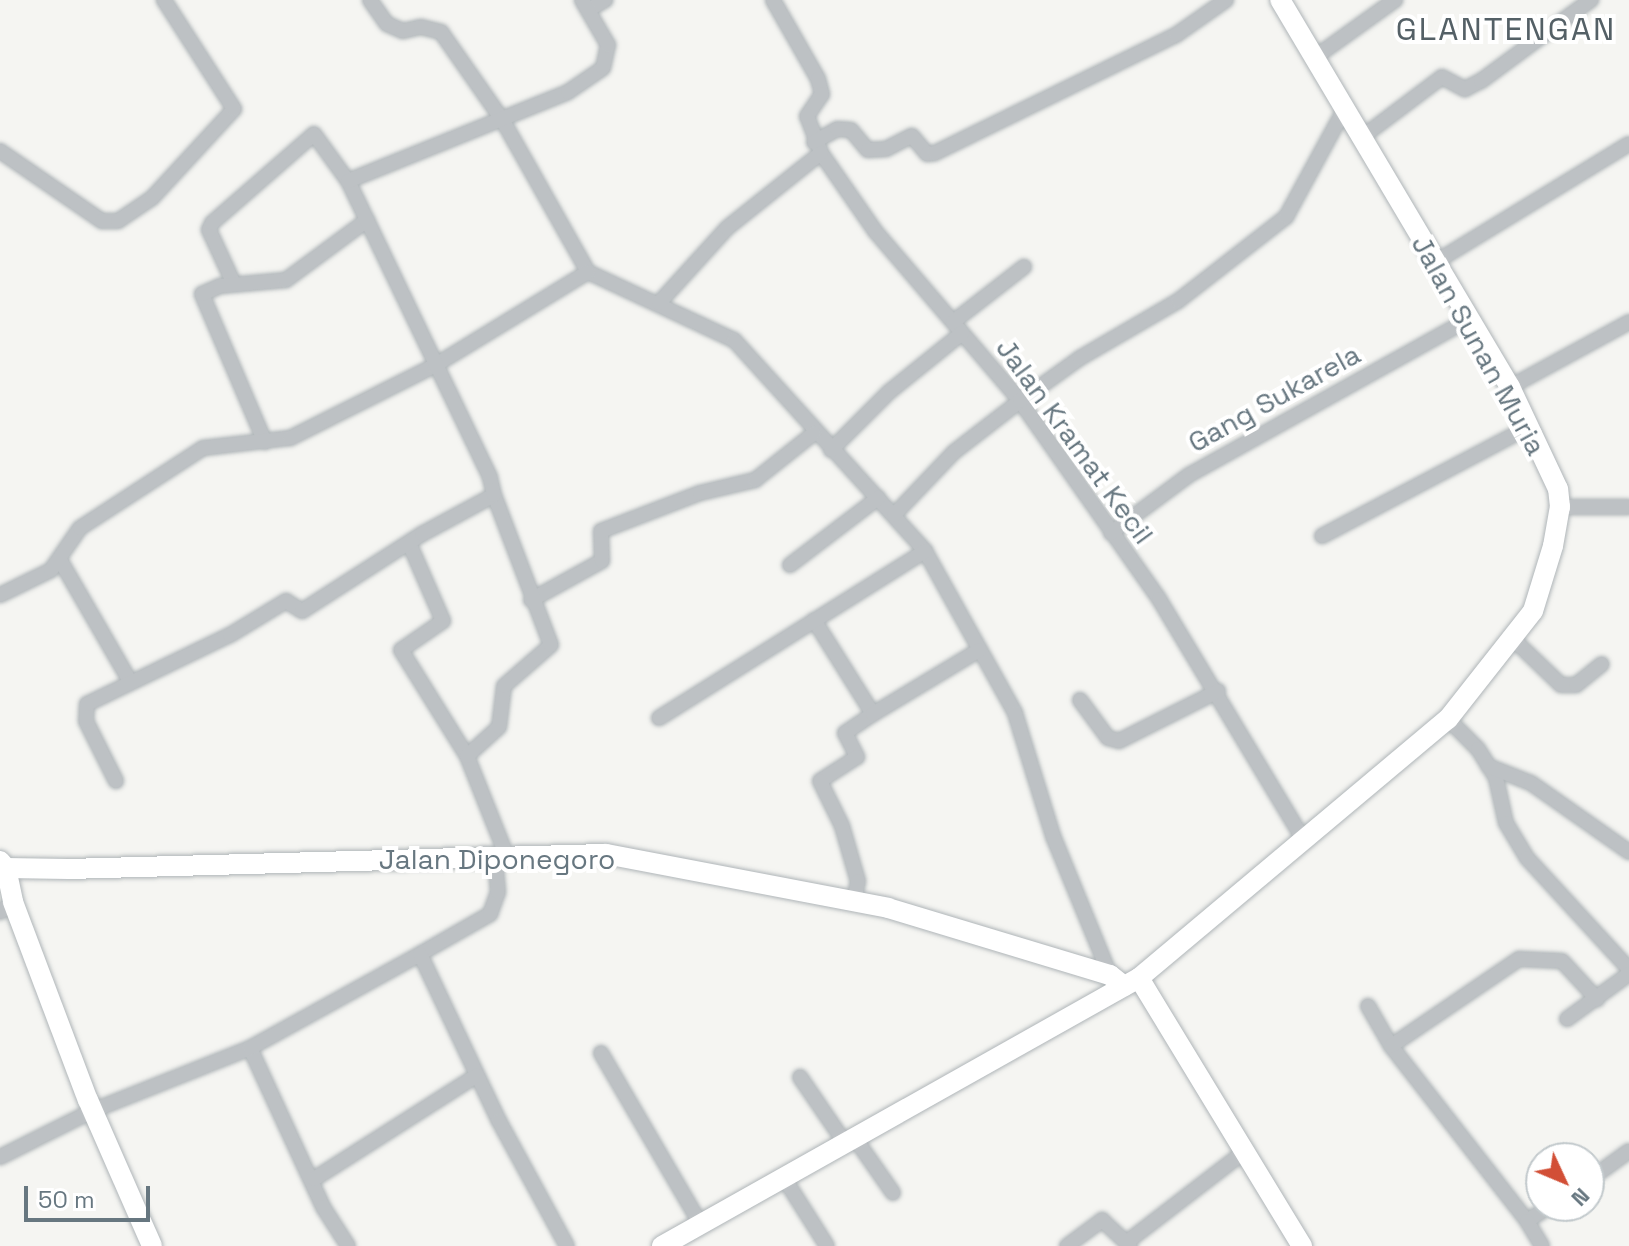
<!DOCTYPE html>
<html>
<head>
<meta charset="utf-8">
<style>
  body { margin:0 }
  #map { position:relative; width:1629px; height:1246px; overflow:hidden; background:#f5f5f2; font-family:"Space Grotesk",sans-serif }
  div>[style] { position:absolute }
  .roads { filter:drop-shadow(0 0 2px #afb5b8) drop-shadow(0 0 2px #afb5b8) }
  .street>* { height:14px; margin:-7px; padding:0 7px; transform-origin:7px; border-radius:7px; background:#bdc1c4 }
  .secondary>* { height:20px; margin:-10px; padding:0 10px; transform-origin:10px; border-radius:10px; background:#fff }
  span { translate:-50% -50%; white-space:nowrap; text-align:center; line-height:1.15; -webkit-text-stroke:8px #fff; paint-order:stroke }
  .street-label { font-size:28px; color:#677780 }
  .quarter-label { font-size:32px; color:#546066; letter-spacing:2px }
  .north { position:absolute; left:1525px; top:1142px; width:80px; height:80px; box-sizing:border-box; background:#fff; border:2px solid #c2c9cc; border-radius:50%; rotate:134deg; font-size:22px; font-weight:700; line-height:32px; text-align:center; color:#677780 }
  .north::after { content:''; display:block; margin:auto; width:28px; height:36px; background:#d24f36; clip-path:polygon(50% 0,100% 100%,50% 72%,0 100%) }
  .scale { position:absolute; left:24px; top:1186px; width:126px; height:36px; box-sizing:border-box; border:4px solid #677780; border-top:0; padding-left:10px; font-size:24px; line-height:28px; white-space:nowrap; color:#677780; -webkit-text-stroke:6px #fff; paint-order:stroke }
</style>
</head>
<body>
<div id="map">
  <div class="roads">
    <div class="street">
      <div style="left:370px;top:0;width:29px;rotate:55deg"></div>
      <div style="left:387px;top:24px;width:17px;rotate:24deg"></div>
      <div style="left:403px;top:31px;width:18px;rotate:-13deg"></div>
      <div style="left:421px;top:27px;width:21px;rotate:14deg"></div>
      <div style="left:441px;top:32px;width:108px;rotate:55.1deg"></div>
      <div style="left:503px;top:121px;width:173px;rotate:60.6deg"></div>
      <div style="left:588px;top:272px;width:161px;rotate:25deg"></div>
      <div style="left:734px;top:340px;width:285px;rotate:47.8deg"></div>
      <div style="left:925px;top:551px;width:185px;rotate:60.9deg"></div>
      <div style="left:1015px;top:713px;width:129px;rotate:72.8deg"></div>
      <div style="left:1053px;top:836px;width:150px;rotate:67.7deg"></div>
      <div style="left:773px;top:0;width:91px;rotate:60.3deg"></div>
      <div style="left:818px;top:79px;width:16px;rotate:75deg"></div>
      <div style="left:822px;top:94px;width:27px;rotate:124deg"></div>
      <div style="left:807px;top:116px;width:40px;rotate:69deg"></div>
      <div style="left:821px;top:153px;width:95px;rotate:55.3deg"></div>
      <div style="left:875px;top:231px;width:223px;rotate:49.5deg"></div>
      <div style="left:1020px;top:401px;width:242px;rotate:54.9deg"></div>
      <div style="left:1159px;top:599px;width:283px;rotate:59deg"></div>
      <div style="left:588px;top:10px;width:20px;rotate:-30deg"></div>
      <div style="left:1314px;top:58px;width:100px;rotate:-35.6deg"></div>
      <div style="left:1361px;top:138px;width:101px;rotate:-37deg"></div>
      <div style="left:1442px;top:77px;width:26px;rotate:28deg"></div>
      <div style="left:1465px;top:89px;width:18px;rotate:-27deg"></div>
      <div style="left:1481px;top:81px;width:137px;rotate:-36.4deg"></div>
      <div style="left:814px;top:142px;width:26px;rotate:-29deg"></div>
      <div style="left:837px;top:129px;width:14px;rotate:4deg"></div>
      <div style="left:851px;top:130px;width:26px;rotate:50deg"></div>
      <div style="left:868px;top:150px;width:18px;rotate:-3deg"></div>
      <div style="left:886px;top:149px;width:29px;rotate:-27deg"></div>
      <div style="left:912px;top:136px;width:23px;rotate:50deg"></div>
      <div style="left:927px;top:154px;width:8px;rotate:-7deg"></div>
      <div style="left:935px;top:153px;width:268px;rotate:-26.1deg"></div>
      <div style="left:1176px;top:35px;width:61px;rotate:-35deg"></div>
      <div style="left:0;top:151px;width:124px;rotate:34.5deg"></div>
      <div style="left:102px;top:221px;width:16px"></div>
      <div style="left:118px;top:221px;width:41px;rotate:-34.1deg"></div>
      <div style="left:152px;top:198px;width:121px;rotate:-47.3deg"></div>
      <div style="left:234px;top:109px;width:130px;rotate:-122.7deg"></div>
      <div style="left:1434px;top:263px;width:228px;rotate:-31.4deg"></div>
      <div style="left:234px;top:284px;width:60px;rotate:-114.8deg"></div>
      <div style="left:209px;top:230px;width:8px;rotate:-67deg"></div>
      <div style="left:212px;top:223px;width:135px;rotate:-41.1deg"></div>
      <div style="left:314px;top:134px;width:58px;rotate:54.1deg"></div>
      <div style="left:659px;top:303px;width:101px;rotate:-47.8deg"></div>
      <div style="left:727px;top:228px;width:120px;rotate:-38.6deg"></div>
      <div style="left:953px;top:322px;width:90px;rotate:-37.8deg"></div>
      <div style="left:1510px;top:387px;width:136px;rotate:-28.6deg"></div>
      <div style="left:265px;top:442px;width:161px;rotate:-113.1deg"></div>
      <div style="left:202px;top:294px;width:20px;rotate:-24deg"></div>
      <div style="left:220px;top:286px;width:66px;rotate:-5.2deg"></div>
      <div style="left:286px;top:280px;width:101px;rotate:-36.5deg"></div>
      <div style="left:831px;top:450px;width:82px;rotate:-45deg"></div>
      <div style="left:889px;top:392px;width:94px;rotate:-38.9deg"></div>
      <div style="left:1560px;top:507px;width:69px"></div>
      <div style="left:894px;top:515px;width:87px;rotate:-46.4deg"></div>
      <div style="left:954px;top:452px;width:83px;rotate:-37.7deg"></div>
      <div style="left:1020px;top:401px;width:74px;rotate:-35.6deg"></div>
      <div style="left:1080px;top:358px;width:113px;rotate:-30.2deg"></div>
      <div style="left:1178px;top:301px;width:137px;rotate:-37.9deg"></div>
      <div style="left:1286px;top:217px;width:122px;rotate:-61.5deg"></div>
      <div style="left:1111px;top:533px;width:97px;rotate:-36.6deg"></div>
      <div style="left:1189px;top:475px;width:321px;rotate:-29.1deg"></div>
      <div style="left:1322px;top:536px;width:234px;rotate:-27.8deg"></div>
      <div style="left:409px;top:543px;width:85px;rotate:66.4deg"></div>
      <div style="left:443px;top:621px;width:51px;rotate:145.4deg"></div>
      <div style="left:401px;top:650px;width:125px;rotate:58.1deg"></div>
      <div style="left:467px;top:756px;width:105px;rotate:68.3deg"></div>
      <div style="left:60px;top:560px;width:140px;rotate:60deg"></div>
      <div style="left:790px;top:565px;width:111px;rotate:-37.3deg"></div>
      <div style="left:0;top:595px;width:57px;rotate:-26.1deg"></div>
      <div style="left:51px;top:570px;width:51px;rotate:-55.4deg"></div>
      <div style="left:80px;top:528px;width:147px;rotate:-33deg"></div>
      <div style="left:203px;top:448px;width:88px;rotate:-6.6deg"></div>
      <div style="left:290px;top:438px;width:161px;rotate:-26.6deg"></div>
      <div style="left:434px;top:366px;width:180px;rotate:-31.4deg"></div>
      <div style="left:531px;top:600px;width:81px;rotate:-28.8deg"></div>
      <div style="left:602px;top:561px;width:30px;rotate:-92deg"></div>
      <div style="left:601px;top:531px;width:106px;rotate:-21deg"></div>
      <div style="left:700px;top:493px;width:57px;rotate:-13.3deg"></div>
      <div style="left:755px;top:480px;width:75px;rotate:-38.5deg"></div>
      <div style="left:814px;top:620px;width:111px;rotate:57.9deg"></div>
      <div style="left:873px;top:714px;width:34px;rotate:146deg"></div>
      <div style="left:845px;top:733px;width:27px;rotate:63deg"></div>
      <div style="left:857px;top:757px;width:44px;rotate:147deg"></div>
      <div style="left:820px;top:781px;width:50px;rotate:63.9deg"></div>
      <div style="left:842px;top:826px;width:57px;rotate:73.8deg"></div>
      <div style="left:858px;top:881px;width:20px;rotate:101deg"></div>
      <div style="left:1512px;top:638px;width:68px;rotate:43.8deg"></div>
      <div style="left:1561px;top:685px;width:15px"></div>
      <div style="left:1576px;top:685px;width:33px;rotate:-39deg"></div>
      <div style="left:1080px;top:700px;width:47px;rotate:53.6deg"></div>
      <div style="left:1108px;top:738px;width:11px;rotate:15deg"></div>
      <div style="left:1119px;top:741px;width:111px;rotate:-26.8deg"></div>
      <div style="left:873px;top:714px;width:124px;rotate:-31.1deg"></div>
      <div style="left:659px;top:718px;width:314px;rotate:-32.1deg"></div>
      <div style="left:1448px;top:719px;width:42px;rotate:45deg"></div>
      <div style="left:1478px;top:749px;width:34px;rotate:58deg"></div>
      <div style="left:1496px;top:778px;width:46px;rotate:77.5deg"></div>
      <div style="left:1506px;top:823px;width:41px;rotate:59deg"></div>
      <div style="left:1527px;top:858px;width:151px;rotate:47.4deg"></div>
      <div style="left:467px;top:756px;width:43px;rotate:-42.2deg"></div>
      <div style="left:499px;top:727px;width:41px;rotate:-83deg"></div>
      <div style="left:504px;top:686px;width:62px;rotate:-41.1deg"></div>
      <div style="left:551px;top:645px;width:160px;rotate:-110.8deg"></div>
      <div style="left:1488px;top:766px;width:46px;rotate:21.6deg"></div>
      <div style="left:1531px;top:783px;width:120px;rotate:35.1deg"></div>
      <div style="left:116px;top:781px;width:67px;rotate:-116.6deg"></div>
      <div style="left:86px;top:721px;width:17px;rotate:-87deg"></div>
      <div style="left:87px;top:704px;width:159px;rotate:-25.8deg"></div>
      <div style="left:230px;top:635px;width:66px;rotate:-31.3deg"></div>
      <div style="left:286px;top:601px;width:19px;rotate:32deg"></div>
      <div style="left:302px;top:611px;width:143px;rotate:-32.7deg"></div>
      <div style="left:422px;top:534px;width:82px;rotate:-28.4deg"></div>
      <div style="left:494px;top:495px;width:18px;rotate:-103deg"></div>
      <div style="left:490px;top:477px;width:328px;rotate:-115.6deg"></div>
      <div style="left:348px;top:181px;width:237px;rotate:-22deg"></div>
      <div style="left:568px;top:92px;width:42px;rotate:-34.4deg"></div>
      <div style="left:603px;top:68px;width:24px;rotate:-78deg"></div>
      <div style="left:608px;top:45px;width:52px;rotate:-120deg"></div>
      <div style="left:0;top:912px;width:16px;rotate:-38deg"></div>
      <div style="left:420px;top:954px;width:81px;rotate:-29.7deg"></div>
      <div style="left:490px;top:914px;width:23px;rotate:-70deg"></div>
      <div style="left:498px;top:892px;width:38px;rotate:-95deg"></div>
      <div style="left:1368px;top:1006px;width:46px;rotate:60.1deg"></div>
      <div style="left:1391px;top:1046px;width:222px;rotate:52.1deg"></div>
      <div style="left:1527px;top:1221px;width:27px;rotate:-33deg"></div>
      <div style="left:1567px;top:1019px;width:77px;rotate:-36deg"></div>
      <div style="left:1391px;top:1046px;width:155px;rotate:-34.2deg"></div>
      <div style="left:1519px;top:959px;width:43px;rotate:2.7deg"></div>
      <div style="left:1562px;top:961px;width:52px;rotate:47.4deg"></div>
      <div style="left:250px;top:1048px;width:175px;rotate:65.3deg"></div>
      <div style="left:323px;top:1207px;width:46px;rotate:57.3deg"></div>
      <div style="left:601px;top:1053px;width:197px;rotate:59.8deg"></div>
      <div style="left:800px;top:1077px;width:80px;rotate:55.7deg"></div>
      <div style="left:854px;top:1137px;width:68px;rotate:55.1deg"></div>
      <div style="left:0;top:1157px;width:103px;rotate:-26.6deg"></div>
      <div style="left:92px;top:1111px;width:170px;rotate:-21.7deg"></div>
      <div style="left:250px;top:1048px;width:194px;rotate:-28.9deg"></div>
      <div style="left:420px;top:954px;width:185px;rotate:64.7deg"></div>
      <div style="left:499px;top:1121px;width:142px;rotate:61.5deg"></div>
      <div style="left:784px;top:1178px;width:80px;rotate:57.7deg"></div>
      <div style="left:314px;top:1179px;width:193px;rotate:-32.5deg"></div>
      <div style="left:1589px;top:1180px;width:49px;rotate:-35.9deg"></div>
      <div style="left:1527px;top:1221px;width:29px;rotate:59deg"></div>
      <div style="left:1127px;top:1242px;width:149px;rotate:-37.6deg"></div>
      <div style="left:1067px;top:1246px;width:44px;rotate:-36.6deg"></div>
      <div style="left:1102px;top:1220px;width:38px;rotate:43deg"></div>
    </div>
    <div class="secondary">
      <div style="left:0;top:861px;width:9px;rotate:49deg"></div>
      <div style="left:6px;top:868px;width:62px;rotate:0.9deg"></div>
      <div style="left:68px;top:869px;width:538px;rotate:-1.6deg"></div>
      <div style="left:606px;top:854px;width:287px;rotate:10.8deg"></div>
      <div style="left:888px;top:908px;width:232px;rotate:16.8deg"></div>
      <div style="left:1110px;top:975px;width:18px;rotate:38deg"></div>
      <div style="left:6px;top:868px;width:35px;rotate:78deg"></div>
      <div style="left:13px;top:902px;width:212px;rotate:69.3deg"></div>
      <div style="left:88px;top:1100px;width:159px;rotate:66.3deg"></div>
      <div style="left:1139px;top:978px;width:314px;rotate:58.7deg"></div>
      <div style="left:662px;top:1246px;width:547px;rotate:-29.33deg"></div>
      <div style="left:1139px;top:978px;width:403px;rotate:-40deg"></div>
      <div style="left:1448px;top:719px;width:137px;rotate:-51.8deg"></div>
      <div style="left:1533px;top:611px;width:68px;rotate:-72.9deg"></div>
      <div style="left:1553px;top:546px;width:40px;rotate:-80deg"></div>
      <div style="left:1560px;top:507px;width:18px;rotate:-96deg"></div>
      <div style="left:1558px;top:489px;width:113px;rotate:-115.2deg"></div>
      <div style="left:1510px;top:387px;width:450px;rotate:-120.7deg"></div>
    </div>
  </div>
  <div class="street-label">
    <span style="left:1479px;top:345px;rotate:61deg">Jalan Sunan Muria</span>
    <span style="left:1274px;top:398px;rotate:-29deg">Gang Sukarela</span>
    <span style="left:1075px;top:441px;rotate:54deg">Jalan Kramat Kecil</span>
    <span style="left:497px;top:859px">Jalan Diponegoro</span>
  </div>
  <div class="quarter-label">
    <span style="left:1506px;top:29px">GLANTENGAN</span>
  </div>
  <div class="north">N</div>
  <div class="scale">50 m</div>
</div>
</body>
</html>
